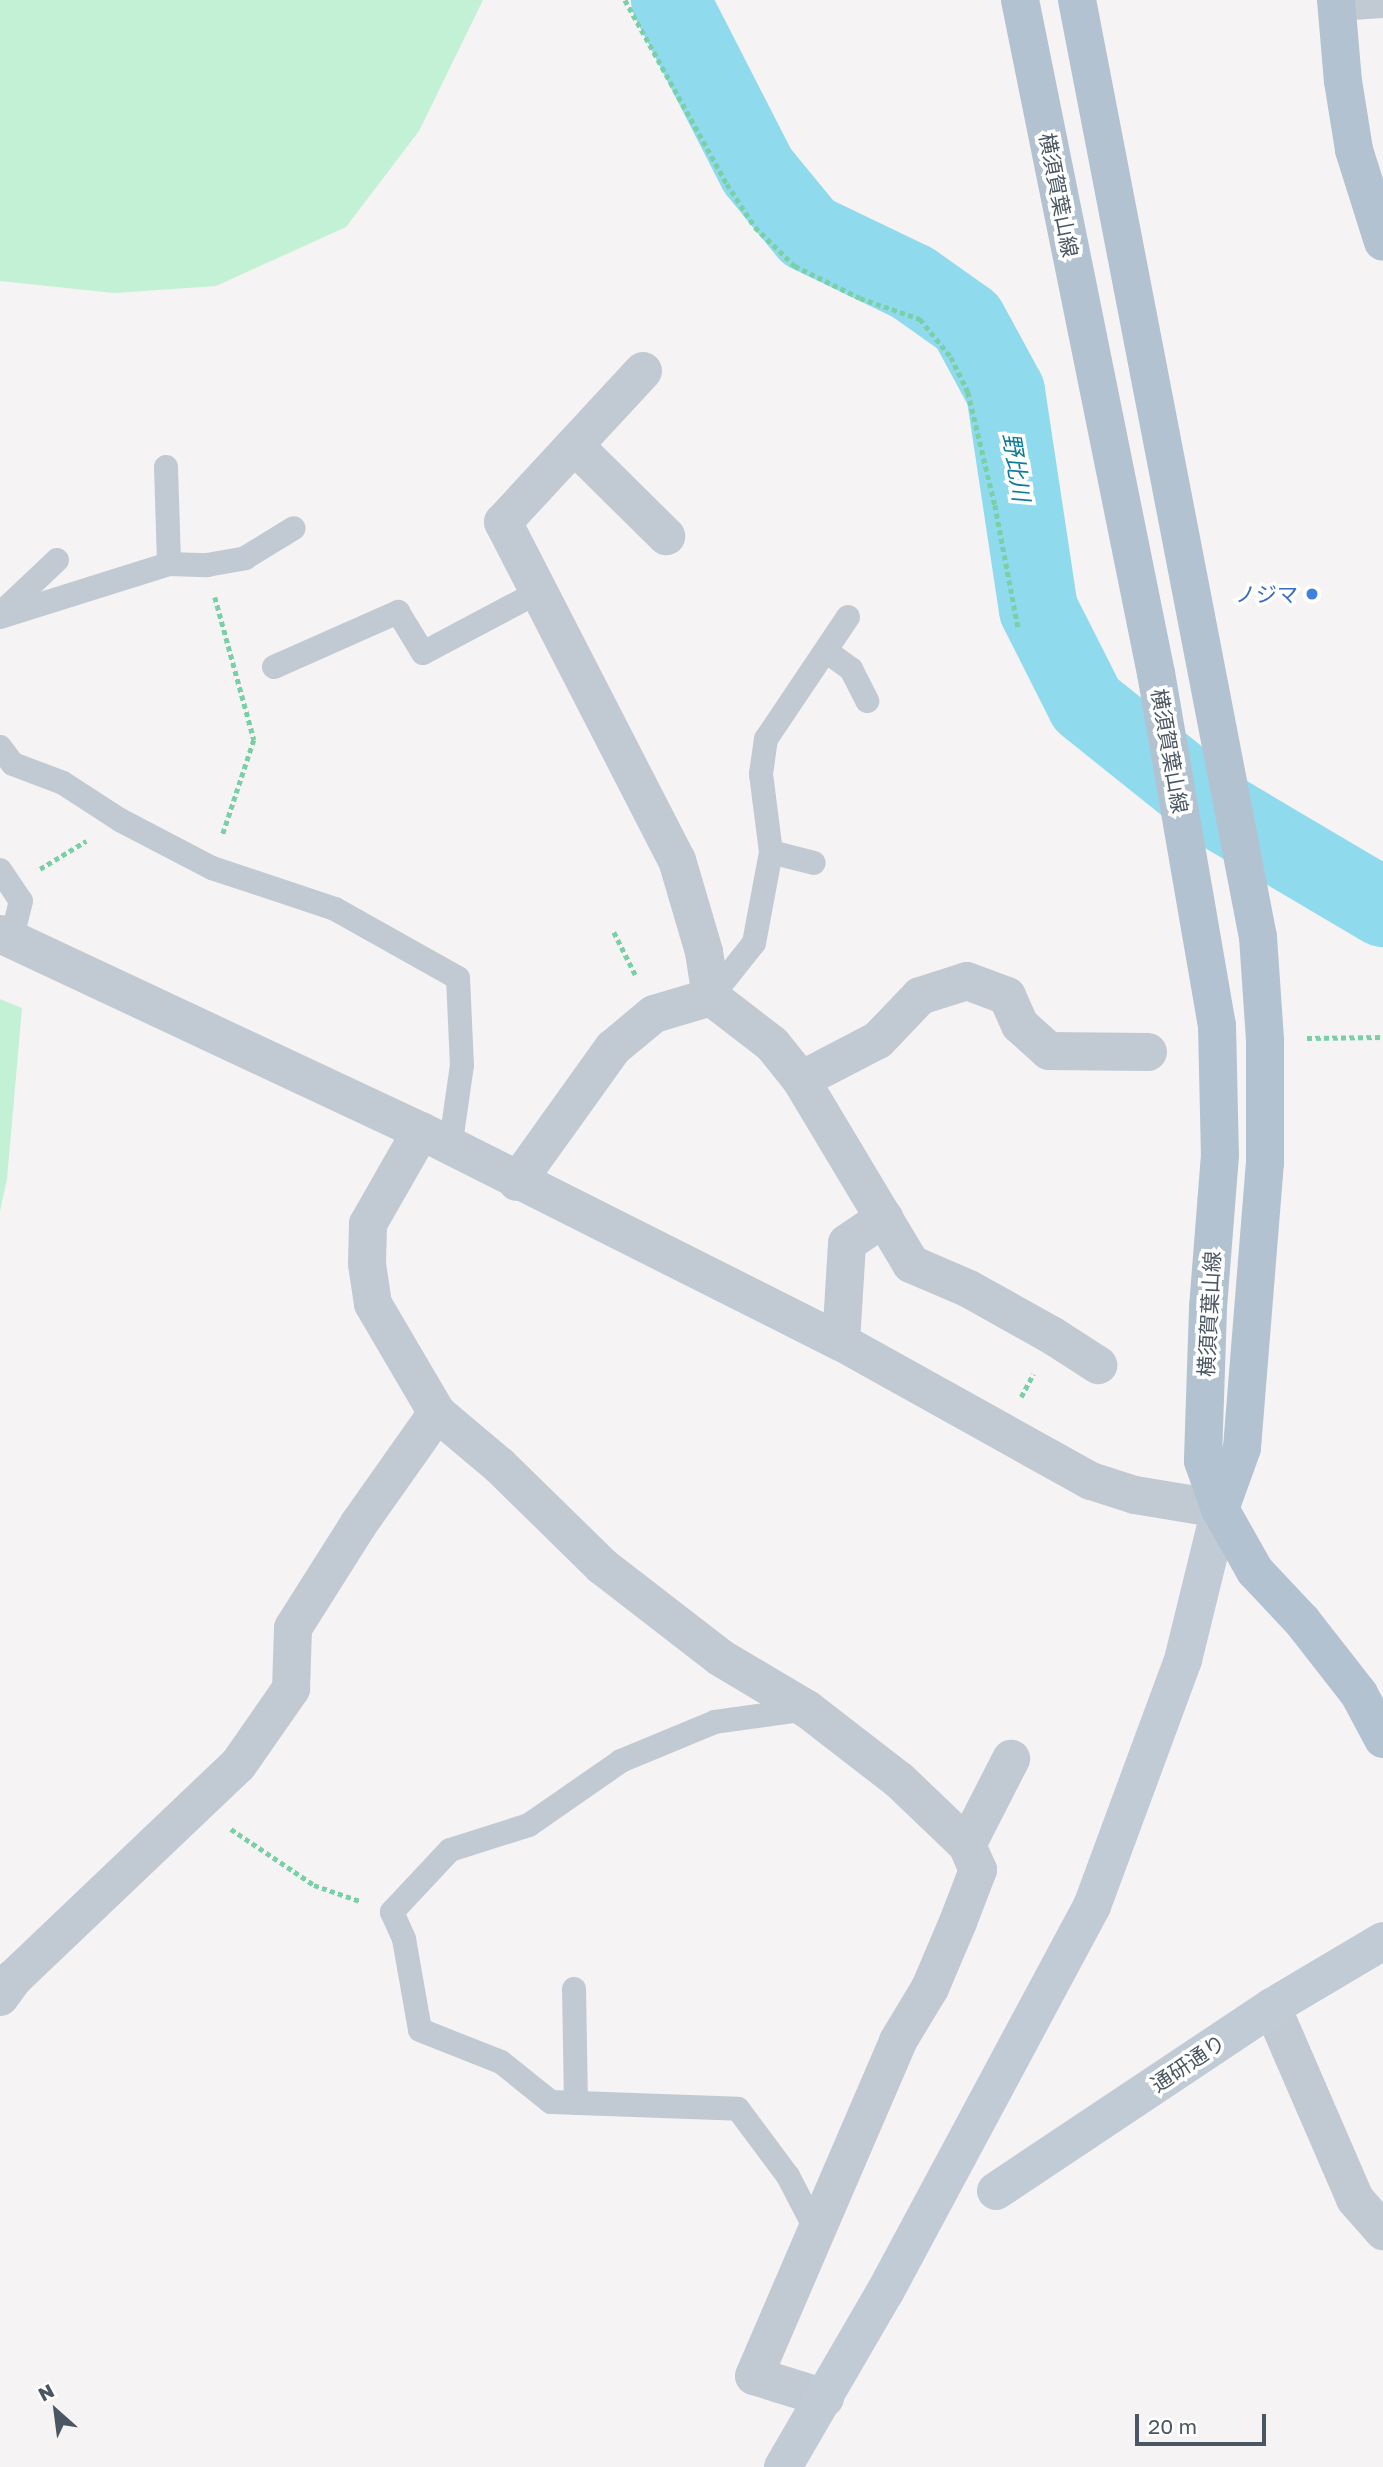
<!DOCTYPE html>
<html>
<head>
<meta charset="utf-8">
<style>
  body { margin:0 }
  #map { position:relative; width:1383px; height:2467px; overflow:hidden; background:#f5f3f3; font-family:"Golos Text","Noto Sans JP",sans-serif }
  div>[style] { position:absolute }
  .green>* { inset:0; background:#c3f1d5 }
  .river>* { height:79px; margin:-39.5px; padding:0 39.5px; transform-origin:39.5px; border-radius:39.5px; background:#90daee }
  .path>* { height:4.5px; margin-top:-2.25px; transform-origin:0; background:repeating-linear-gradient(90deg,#7ad0a6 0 5px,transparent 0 8.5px) }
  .lane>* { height:24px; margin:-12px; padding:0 12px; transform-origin:12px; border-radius:12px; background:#c1cad2 }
  .street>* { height:38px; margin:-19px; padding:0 19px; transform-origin:19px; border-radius:19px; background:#c1cad2 }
  .secondary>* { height:38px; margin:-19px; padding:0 19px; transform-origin:19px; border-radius:19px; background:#c1cbd6 }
  .primary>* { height:38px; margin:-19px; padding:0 19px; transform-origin:19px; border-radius:19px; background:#b3c2d1 }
  .dots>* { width:19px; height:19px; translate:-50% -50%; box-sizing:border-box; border:4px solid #fff; border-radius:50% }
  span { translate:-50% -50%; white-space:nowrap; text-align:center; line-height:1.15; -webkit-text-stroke:7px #fff; paint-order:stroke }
  .street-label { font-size:21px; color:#4a5661 }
  .shop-label { font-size:21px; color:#366cbe }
  .right { translate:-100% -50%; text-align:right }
  .water-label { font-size:23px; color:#0c7c9b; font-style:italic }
  .north { position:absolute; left:21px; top:2376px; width:70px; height:70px; -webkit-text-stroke:5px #fff; paint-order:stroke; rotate:332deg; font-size:19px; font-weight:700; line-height:28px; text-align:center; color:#4a5661 }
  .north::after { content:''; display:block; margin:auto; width:24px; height:32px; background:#4a5661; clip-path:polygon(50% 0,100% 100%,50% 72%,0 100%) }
  .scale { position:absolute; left:1135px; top:2414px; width:131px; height:32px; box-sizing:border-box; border:4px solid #4a5661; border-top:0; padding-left:9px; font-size:21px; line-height:24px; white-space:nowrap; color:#4a5661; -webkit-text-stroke:5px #fff; paint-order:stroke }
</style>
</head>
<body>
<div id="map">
  <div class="green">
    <div style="clip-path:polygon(0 0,483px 0,419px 131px,346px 227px,216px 286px,114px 293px,0 281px)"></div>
    <div style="clip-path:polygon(0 999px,22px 1008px,7px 1179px,0 1211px)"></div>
  </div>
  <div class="river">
    <div style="left:670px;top:0;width:191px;rotate:62.9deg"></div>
    <div style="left:757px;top:170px;width:80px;rotate:50.6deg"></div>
    <div style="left:808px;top:232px;width:115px;rotate:25.7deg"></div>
    <div style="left:912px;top:282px;width:67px;rotate:35.3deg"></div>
    <div style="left:967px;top:321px;width:80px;rotate:61.5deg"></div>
    <div style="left:1005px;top:391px;width:220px;rotate:81.4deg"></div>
    <div style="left:1038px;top:609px;width:106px;rotate:63.2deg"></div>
    <div style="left:1086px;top:704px;width:168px;rotate:38.7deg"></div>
    <div style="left:1217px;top:809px;width:193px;rotate:30.6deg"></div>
  </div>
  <div class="path">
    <div style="left:625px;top:0;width:210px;rotate:61deg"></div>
    <div style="left:727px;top:184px;width:51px;rotate:56.9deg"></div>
    <div style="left:755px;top:227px;width:56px;rotate:44.3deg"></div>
    <div style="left:795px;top:266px;width:72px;rotate:26.2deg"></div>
    <div style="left:860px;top:298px;width:64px;rotate:19.3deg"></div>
    <div style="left:920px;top:319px;width:49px;rotate:50.8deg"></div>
    <div style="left:951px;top:357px;width:39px;rotate:64deg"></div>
    <div style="left:968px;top:392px;width:116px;rotate:76.6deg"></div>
    <div style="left:995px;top:505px;width:124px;rotate:79.3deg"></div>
    <div style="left:215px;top:597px;width:148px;rotate:74.7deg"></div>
    <div style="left:254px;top:740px;width:99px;rotate:108.3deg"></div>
    <div style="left:40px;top:869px;width:54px;rotate:-31.3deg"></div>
    <div style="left:614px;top:932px;width:51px;rotate:63.4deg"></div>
    <div style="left:1307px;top:1038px;width:76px;rotate:-0.8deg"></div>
    <div style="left:1021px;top:1397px;width:26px;rotate:-62deg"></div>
    <div style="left:231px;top:1829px;width:100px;rotate:34deg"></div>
    <div style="left:314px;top:1885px;width:49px;rotate:19.2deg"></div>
  </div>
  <div class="lane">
    <div style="left:1336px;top:9px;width:47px;rotate:-3.7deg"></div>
    <div style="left:166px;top:467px;width:97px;rotate:88.2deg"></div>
    <div style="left:1px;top:613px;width:77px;rotate:-43.4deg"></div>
    <div style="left:0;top:617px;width:177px;rotate:-17.4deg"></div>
    <div style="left:169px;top:564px;width:38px;rotate:2deg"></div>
    <div style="left:207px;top:565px;width:39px;rotate:-10deg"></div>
    <div style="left:245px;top:558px;width:57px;rotate:-31.5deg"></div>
    <div style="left:826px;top:651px;width:31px;rotate:36deg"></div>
    <div style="left:851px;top:669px;width:36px;rotate:63deg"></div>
    <div style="left:274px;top:667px;width:136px;rotate:-23.9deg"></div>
    <div style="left:398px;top:612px;width:48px;rotate:58.6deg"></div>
    <div style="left:423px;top:653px;width:132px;rotate:-27.9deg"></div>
    <div style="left:0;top:747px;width:21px;rotate:53deg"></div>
    <div style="left:13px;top:764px;width:53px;rotate:20.8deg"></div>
    <div style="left:63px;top:783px;width:68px;rotate:33deg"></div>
    <div style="left:120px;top:820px;width:104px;rotate:27.6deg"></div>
    <div style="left:212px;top:868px;width:130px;rotate:18.4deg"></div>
    <div style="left:335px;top:909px;width:141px;rotate:29.3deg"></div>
    <div style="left:458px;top:978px;width:87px;rotate:87.4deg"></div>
    <div style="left:462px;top:1065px;width:84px;rotate:98.2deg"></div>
    <div style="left:771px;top:852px;width:44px;rotate:14.3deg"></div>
    <div style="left:0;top:870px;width:37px;rotate:56deg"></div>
    <div style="left:21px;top:901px;width:38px;rotate:104deg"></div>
    <div style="left:711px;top:997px;width:69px;rotate:-51.5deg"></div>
    <div style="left:754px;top:943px;width:93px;rotate:-79.4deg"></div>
    <div style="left:771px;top:852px;width:79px;rotate:-97.3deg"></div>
    <div style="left:761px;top:774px;width:35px;rotate:-82deg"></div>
    <div style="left:766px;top:739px;width:147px;rotate:-56.1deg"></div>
    <div style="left:807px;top:1709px;width:93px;rotate:172deg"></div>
    <div style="left:715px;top:1722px;width:102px;rotate:157.5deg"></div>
    <div style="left:621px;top:1761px;width:112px;rotate:145.2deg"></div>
    <div style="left:529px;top:1825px;width:83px;rotate:162.4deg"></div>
    <div style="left:450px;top:1850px;width:85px;rotate:133.1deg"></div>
    <div style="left:392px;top:1912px;width:30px;rotate:66deg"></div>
    <div style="left:404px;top:1939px;width:92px;rotate:80deg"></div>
    <div style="left:420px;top:2030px;width:87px;rotate:21.6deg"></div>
    <div style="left:501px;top:2062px;width:64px;rotate:38.7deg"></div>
    <div style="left:551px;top:2102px;width:187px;rotate:2.1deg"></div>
    <div style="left:738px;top:2109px;width:84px;rotate:53.3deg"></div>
    <div style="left:788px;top:2176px;width:59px;rotate:62.6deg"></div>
    <div style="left:574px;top:1989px;width:114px;rotate:89deg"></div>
  </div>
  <div class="street">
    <div style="left:643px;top:371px;width:206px;rotate:132.8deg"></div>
    <div style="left:503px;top:522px;width:380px;rotate:62.8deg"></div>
    <div style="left:677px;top:860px;width:96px;rotate:73.6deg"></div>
    <div style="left:704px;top:952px;width:46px;rotate:81.2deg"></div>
    <div style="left:576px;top:447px;width:127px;rotate:44.7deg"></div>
    <div style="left:0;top:934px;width:465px;rotate:25.1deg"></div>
    <div style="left:421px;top:1131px;width:470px;rotate:26.7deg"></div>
    <div style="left:841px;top:1342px;width:286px;rotate:29.1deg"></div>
    <div style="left:1091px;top:1481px;width:46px;rotate:17.7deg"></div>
    <div style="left:1135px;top:1495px;width:86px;rotate:9.4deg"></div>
    <div style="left:801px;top:1080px;width:87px;rotate:-27.5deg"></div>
    <div style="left:878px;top:1040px;width:61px;rotate:-46.3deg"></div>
    <div style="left:920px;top:996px;width:49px;rotate:-17.7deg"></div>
    <div style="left:967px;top:981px;width:43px;rotate:20.6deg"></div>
    <div style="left:1007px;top:996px;width:32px;rotate:66deg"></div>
    <div style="left:1020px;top:1025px;width:39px;rotate:42deg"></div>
    <div style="left:1049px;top:1051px;width:99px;rotate:0.6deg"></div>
    <div style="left:421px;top:1131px;width:107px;rotate:119.7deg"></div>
    <div style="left:368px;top:1224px;width:40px;rotate:91.4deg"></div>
    <div style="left:367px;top:1264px;width:40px;rotate:81.5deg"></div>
    <div style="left:373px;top:1304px;width:126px;rotate:59.6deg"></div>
    <div style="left:437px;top:1413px;width:82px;rotate:40.1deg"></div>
    <div style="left:500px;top:1466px;width:143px;rotate:44.4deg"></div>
    <div style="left:602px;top:1566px;width:150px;rotate:37.7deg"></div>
    <div style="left:721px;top:1658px;width:100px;rotate:30.7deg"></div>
    <div style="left:807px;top:1709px;width:116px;rotate:37.7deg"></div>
    <div style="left:899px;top:1780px;width:94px;rotate:43.7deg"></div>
    <div style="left:967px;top:1845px;width:97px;rotate:-62.9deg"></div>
    <div style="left:517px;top:1182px;width:165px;rotate:-54.4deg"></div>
    <div style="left:613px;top:1048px;width:53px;rotate:-39.7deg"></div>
    <div style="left:654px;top:1014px;width:59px;rotate:-16.6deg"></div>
    <div style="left:711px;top:997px;width:77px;rotate:37.6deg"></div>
    <div style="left:772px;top:1044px;width:46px;rotate:51.1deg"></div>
    <div style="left:801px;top:1080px;width:214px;rotate:59.1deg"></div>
    <div style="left:911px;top:1264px;width:63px;rotate:23.3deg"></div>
    <div style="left:969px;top:1289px;width:96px;rotate:29.2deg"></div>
    <div style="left:1053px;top:1336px;width:54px;rotate:32.8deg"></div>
    <div style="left:841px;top:1342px;width:99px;rotate:-86.5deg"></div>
    <div style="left:847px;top:1243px;width:45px;rotate:-34deg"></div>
    <div style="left:0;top:1997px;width:24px;rotate:-54deg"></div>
    <div style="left:14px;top:1978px;width:309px;rotate:-43.6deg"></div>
    <div style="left:238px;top:1765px;width:93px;rotate:-55.1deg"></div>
    <div style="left:291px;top:1689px;width:61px;rotate:-88.1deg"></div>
    <div style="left:293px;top:1628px;width:122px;rotate:-57.7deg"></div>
    <div style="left:358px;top:1525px;width:137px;rotate:-54.8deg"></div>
    <div style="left:1272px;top:2007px;width:209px;rotate:66.6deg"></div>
    <div style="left:1355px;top:2199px;width:43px;rotate:48.8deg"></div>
    <div style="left:825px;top:2398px;width:74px;rotate:-162.8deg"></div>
    <div style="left:754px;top:2376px;width:365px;rotate:-66.7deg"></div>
    <div style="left:898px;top:2041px;width:62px;rotate:-58.9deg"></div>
    <div style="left:930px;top:1988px;width:72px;rotate:-67deg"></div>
    <div style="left:958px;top:1922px;width:56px;rotate:-69deg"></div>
    <div style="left:978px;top:1870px;width:27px;rotate:-114deg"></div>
  </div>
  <div class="secondary">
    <div style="left:996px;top:2191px;width:332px;rotate:-33.7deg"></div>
    <div style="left:1272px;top:2007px;width:129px;rotate:-30.7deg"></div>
    <div style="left:783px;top:2467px;width:203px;rotate:-59.8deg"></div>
    <div style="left:885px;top:2292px;width:438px;rotate:-61.8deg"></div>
    <div style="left:1092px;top:1906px;width:262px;rotate:-69.7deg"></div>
    <div style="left:1183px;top:1660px;width:155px;rotate:-76.2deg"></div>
  </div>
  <div class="primary">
    <div style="left:1020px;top:0;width:687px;rotate:78.58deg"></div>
    <div style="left:1156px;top:673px;width:357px;rotate:80.2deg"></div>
    <div style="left:1217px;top:1025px;width:130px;rotate:88.7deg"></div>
    <div style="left:1220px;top:1155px;width:153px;rotate:94.5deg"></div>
    <div style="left:1208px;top:1308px;width:153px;rotate:91.9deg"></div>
    <div style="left:1203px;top:1461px;width:51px;rotate:70.5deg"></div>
    <div style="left:1220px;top:1509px;width:71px;rotate:60.6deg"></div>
    <div style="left:1255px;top:1571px;width:69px;rotate:46.8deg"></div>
    <div style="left:1302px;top:1621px;width:93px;rotate:52deg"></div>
    <div style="left:1359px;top:1694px;width:51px;rotate:61.9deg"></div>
    <div style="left:1077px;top:0;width:954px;rotate:79.07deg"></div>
    <div style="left:1258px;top:937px;width:104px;rotate:86.1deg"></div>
    <div style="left:1265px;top:1041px;width:121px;rotate:90deg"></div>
    <div style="left:1265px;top:1162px;width:287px;rotate:94.6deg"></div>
    <div style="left:1242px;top:1448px;width:65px;rotate:109.8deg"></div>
    <div style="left:1336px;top:0;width:81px;rotate:85.1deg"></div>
    <div style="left:1343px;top:81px;width:70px;rotate:80.9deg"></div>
    <div style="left:1354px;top:150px;width:96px;rotate:72.5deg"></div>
  </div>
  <div class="dots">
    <div style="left:1312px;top:594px;background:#3f7fe0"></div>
  </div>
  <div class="street-label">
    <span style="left:1059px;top:195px;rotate:79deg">横須賀葉山線</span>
    <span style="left:1170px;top:751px;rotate:80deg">横須賀葉山線</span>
    <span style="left:1209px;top:1314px;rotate:-87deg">横須賀葉山線</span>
    <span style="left:1188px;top:2063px;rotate:-34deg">通研通り</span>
  </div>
  <div class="shop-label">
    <span class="right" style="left:1298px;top:594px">ノジマ</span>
  </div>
  <div class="water-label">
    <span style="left:1017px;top:467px;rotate:81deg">野比川</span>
  </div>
  <div class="north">N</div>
  <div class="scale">20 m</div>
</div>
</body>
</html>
